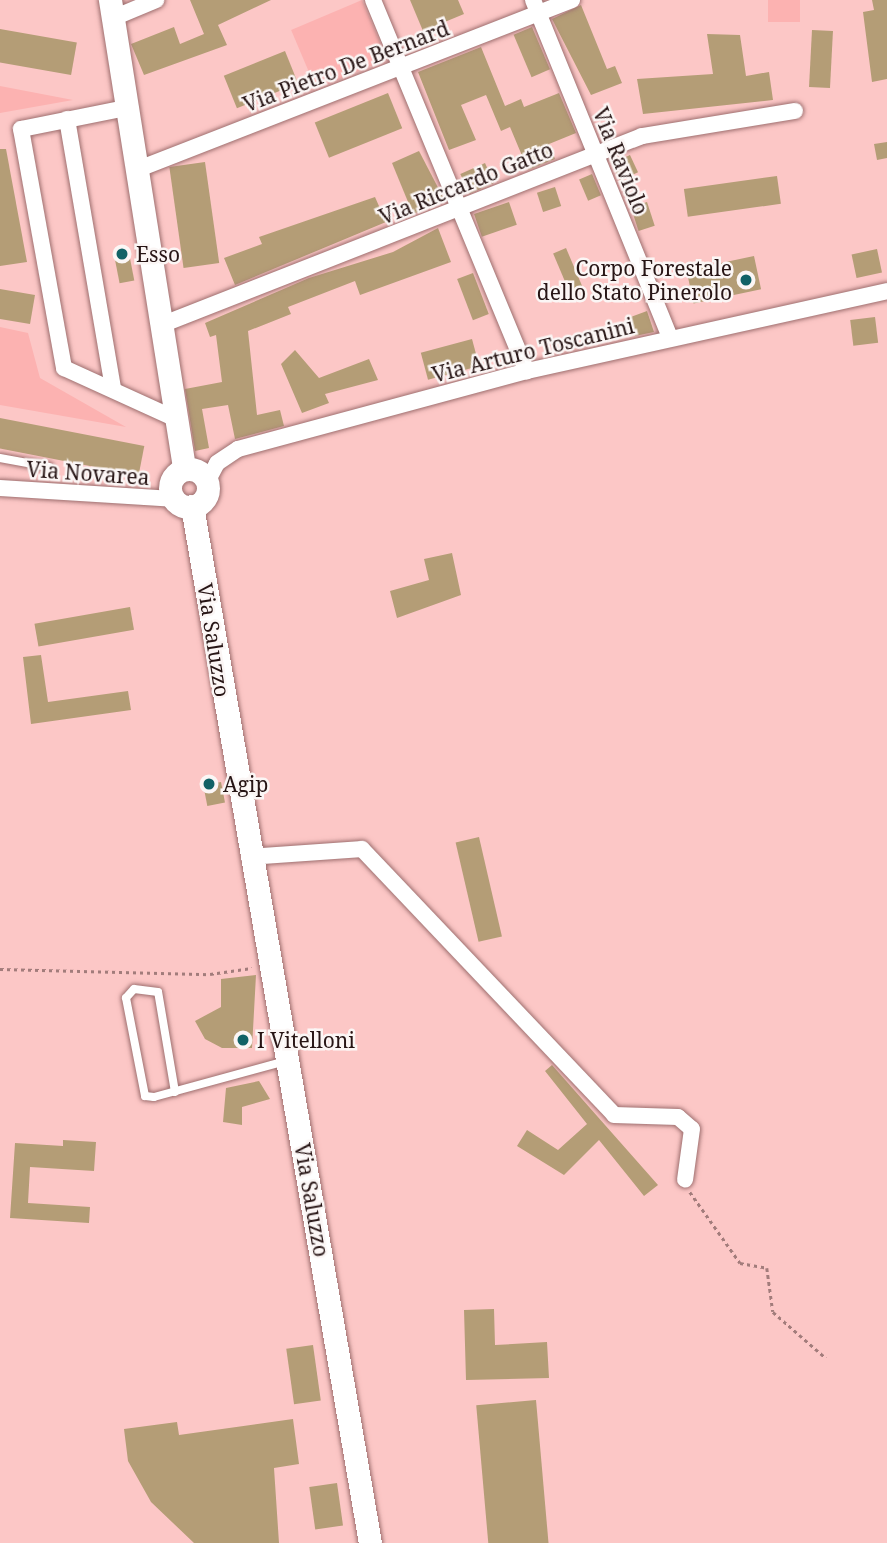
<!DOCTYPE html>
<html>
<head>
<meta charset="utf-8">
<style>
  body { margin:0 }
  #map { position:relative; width:887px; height:1543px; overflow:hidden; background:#fcc7c6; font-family:"Noto Serif",serif }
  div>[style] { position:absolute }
  .green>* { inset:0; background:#fcb2b1; transform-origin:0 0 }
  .building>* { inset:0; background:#b49d76; transform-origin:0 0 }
  .path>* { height:2.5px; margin-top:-1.25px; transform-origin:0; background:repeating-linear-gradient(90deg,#a27c7b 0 3.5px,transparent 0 7px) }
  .roads { filter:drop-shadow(0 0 2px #9e6f6f) drop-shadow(0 0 2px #9e6f6f) }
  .service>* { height:8px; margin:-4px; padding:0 4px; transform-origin:4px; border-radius:4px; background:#fff }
  .minor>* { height:16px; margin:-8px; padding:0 8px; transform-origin:8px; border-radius:8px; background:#fff }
  .secondary>* { height:23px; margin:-11.5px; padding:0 11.5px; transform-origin:11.5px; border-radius:11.5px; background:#fff }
  .secondary>.ring { margin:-11.5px; padding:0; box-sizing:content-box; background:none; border:23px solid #fff; border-radius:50% }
  .dots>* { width:19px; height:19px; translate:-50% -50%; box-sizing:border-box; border:4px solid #fbf6f5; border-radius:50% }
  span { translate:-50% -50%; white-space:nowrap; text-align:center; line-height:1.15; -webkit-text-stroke:5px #fbf6f5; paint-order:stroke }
  .street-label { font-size:21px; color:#271515 }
  .poi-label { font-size:21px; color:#271515 }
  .left { translate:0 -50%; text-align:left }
  .right { translate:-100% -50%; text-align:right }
</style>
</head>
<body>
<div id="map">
  <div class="green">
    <div style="left:362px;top:0;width:64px;height:77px;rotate:67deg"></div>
    <div style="left:768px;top:0;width:32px;height:22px"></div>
    <div style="clip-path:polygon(0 86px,73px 100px,0 113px)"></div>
    <div style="clip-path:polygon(0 327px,28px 333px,40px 378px,126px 427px,0 405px)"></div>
  </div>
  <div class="building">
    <div style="clip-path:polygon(190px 0,271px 0,218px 25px,227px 45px,144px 75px,131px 44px,174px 27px,180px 44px,204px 34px)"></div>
    <div style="clip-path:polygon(410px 0,458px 0,464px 14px,423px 31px)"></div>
    <div style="clip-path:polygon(872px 0,887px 0,887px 79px,872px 82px,863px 12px,874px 10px)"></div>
    <div style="clip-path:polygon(581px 5px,607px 69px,615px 66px,622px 83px,591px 95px,552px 19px)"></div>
    <div style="left:532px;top:27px;width:46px;height:20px;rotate:67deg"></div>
    <div style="left:0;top:29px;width:78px;height:33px;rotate:10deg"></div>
    <div style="left:812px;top:30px;width:21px;height:57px;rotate:3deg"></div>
    <div style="clip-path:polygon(707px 34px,740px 35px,746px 76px,769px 72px,773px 100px,643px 114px,637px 79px,713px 74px)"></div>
    <div style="clip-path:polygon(481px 47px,505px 106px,521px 99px,524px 107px,559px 93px,576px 133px,549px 144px,555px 159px,528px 170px,510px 127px,501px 131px,486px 95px,461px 105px,476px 140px,449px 150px,418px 72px)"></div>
    <div style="left:285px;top:51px;width:35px;height:66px;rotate:68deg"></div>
    <div style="left:388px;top:93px;width:38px;height:79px;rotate:68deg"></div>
    <div style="clip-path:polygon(887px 142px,887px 158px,877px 160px,874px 144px)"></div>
    <div style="clip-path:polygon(0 149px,6px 149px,27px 262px,0 266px)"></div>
    <div style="clip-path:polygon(419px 151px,445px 201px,413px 214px,392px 163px)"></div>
    <div style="left:630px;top:155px;width:19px;height:20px;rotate:65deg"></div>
    <div style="left:205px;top:162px;width:102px;height:36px;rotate:82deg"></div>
    <div style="left:485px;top:163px;width:22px;height:27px;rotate:66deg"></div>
    <div style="left:592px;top:174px;width:23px;height:14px;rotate:67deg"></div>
    <div style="left:777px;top:176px;width:28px;height:94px;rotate:82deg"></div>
    <div style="left:555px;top:187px;width:20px;height:19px;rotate:72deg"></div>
    <div style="clip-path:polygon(375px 197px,386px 222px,235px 285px,224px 258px,262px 244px,259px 237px)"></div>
    <div style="left:509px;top:202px;width:24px;height:37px;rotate:71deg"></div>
    <div style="left:647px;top:202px;width:25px;height:17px;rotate:72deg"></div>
    <div style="clip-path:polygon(438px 228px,451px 262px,360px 295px,355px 281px,288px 307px,291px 314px,248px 331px,257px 415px,280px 410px,284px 426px,235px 439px,228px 405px,202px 409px,209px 448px,195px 451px,185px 389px,222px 382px,216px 335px,210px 337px,205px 323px,309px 278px,393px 252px)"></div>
    <div style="left:128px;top:248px;width:33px;height:15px;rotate:79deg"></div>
    <div style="left:566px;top:248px;width:44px;height:14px;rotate:67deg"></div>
    <div style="left:877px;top:249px;width:24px;height:26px;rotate:78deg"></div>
    <div style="left:754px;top:256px;width:34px;height:69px;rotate:78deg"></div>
    <div style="left:473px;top:273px;width:44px;height:17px;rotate:69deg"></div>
    <div style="clip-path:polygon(0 289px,35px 295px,30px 324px,0 319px)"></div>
    <div style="clip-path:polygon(647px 311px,654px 332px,635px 336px,628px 318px)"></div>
    <div style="left:875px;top:317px;width:26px;height:25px;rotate:83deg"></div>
    <div style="left:472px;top:339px;width:28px;height:53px;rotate:75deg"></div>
    <div style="clip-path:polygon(295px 350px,319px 378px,369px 359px,378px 380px,325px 394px,329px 403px,302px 413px,281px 364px)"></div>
    <div style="left:0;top:418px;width:147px;height:30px;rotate:11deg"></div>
    <div style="clip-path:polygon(452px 553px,461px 595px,397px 618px,390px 591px,429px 580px,424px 559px)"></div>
    <div style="left:130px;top:607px;width:23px;height:97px;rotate:80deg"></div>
    <div style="clip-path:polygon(41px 655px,48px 702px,128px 691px,131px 710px,31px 724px,23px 657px)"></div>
    <div style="left:221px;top:782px;width:21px;height:18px;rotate:79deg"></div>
    <div style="left:479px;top:837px;width:102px;height:24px;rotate:77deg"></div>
    <div style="clip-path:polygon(256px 975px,252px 1048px,222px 1048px,205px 1039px,195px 1021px,221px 1007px,221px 979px)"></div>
    <div style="clip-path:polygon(552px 1065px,658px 1185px,644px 1196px,599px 1140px,564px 1175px,517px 1146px,527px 1130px,558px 1150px,587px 1124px,545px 1071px)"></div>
    <div style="clip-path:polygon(259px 1081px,270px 1099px,242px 1107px,242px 1125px,223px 1122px,226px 1088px)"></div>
    <div style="clip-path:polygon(63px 1140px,96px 1142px,94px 1171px,30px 1167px,28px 1203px,90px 1207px,89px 1223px,10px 1218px,15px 1143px,63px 1146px)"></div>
    <div style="clip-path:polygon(494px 1309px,495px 1345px,547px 1342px,549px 1378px,466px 1380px,464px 1310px)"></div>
    <div style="left:313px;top:1345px;width:56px;height:27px;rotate:82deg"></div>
    <div style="left:536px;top:1400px;width:144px;height:60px;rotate:85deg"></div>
    <div style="clip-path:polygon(293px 1419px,299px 1464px,274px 1468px,279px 1543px,194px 1543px,151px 1502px,128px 1461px,124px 1429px,177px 1422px,179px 1435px)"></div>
    <div style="left:337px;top:1483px;width:43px;height:28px;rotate:82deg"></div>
  </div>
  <div class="path">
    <div style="left:0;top:969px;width:210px;rotate:1.4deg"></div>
    <div style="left:210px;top:974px;width:42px;rotate:-8.1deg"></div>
    <div style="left:690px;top:1192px;width:87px;rotate:54.8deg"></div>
    <div style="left:740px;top:1263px;width:27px;rotate:10deg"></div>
    <div style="left:767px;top:1268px;width:44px;rotate:82.2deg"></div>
    <div style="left:773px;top:1312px;width:70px;rotate:41deg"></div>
  </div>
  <div class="roads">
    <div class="service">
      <div style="left:0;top:458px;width:50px;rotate:10.4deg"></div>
      <div style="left:175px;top:1092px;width:101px;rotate:-99.6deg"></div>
      <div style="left:158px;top:992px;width:24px;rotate:-173deg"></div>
      <div style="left:134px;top:989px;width:12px;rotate:132deg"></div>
      <div style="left:126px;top:998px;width:100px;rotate:79deg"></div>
      <div style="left:145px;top:1096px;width:9px;rotate:6deg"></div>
      <div style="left:154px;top:1097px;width:137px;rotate:-15.3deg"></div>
    </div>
    <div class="minor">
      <div style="left:373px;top:0;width:402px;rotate:67.5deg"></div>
      <div style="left:533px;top:0;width:365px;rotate:67.9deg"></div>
      <div style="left:113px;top:18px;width:47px;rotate:-22.7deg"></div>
      <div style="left:126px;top:108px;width:107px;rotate:168.7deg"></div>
      <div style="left:21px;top:129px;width:243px;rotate:79.8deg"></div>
      <div style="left:64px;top:368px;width:123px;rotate:24.5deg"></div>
      <div style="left:67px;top:119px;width:274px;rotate:80.3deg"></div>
      <div style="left:136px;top:170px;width:468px;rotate:-21.3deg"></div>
      <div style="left:161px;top:325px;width:517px;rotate:-21.45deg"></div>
      <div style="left:642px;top:136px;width:155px;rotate:-9.3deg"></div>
      <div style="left:207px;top:482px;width:21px;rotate:-62deg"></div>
      <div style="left:217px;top:463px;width:25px;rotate:-34deg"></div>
      <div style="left:238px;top:449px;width:299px;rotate:-15.1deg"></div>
      <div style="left:527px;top:371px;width:369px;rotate:-12.5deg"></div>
      <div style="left:0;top:488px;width:173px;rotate:3.6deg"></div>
      <div style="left:249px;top:857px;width:113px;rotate:-4deg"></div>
      <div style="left:362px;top:849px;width:366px;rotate:46.5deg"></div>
      <div style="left:614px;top:1115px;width:64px;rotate:1.8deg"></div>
      <div style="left:678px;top:1117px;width:18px;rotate:41deg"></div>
      <div style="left:692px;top:1129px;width:51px;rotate:97.8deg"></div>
    </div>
    <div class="secondary">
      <div style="left:110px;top:0;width:475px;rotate:81deg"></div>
      <div class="ring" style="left:170px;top:469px;width:15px;height:15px"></div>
      <div style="left:192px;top:506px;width:1052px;rotate:80.26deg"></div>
    </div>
  </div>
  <div class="dots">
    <div style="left:122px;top:254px;background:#116266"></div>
    <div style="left:746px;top:280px;background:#116266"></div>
    <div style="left:209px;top:784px;background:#116266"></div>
    <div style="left:243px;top:1040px;background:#116266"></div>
  </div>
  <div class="street-label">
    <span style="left:346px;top:66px;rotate:-21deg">Via Pietro De Bernard</span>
    <span style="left:621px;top:161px;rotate:68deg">Via Raviolo</span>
    <span style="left:466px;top:183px;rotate:-22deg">Via Riccardo Gatto</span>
    <span style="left:533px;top:350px;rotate:-14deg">Via Arturo Toscanini</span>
    <span style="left:88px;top:473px;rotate:4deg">Via Novarea</span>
    <span style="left:214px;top:640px;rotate:81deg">Via Saluzzo</span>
    <span style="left:312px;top:1200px;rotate:80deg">Via Saluzzo</span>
  </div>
  <div class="poi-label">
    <span class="left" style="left:136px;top:254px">Esso</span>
    <span class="right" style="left:732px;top:280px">Corpo Forestale<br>dello Stato Pinerolo</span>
    <span class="left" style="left:223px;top:784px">Agip</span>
    <span class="left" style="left:257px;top:1040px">I Vitelloni</span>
  </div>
</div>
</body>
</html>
